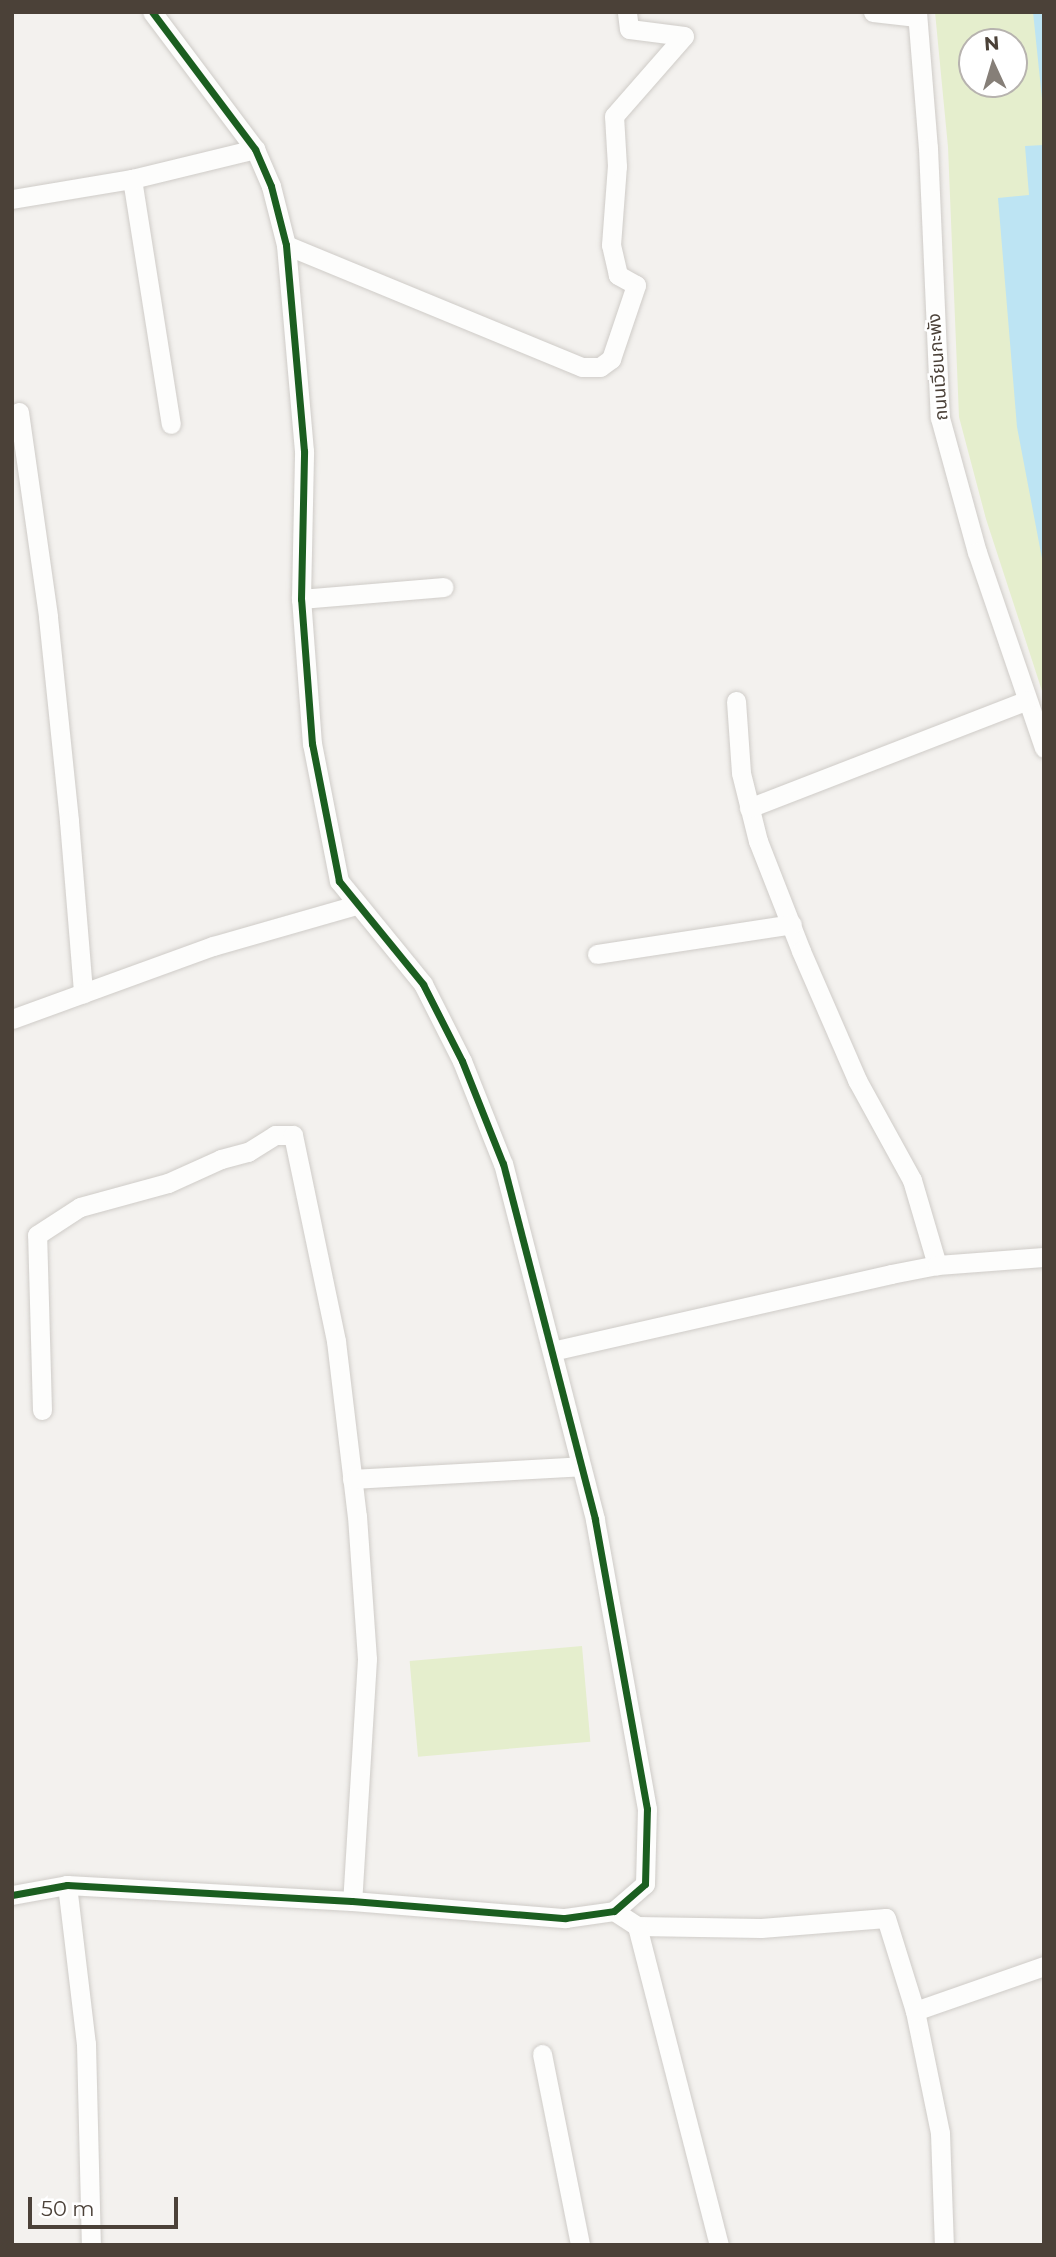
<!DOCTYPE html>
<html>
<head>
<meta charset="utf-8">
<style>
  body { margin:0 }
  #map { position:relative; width:1056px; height:2257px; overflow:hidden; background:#f3f1ee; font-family:Montserrat,"Noto Sans Thai",sans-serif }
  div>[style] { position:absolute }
  .green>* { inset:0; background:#e5eecd; transform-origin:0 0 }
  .water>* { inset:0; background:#bde4f3 }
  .roads { filter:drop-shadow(0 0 2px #cfccc8) drop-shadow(0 0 2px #cfccc8) }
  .minor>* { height:19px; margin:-9.5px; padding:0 9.5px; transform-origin:9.5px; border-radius:9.5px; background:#fdfdfc }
  .cycleway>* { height:7px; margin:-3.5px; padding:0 3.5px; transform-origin:3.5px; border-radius:3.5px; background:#1b5e20 }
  span { translate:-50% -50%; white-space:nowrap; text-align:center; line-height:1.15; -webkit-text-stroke:5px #fff; paint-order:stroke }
  .street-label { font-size:18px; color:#4b4138 }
  .frame { position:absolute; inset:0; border:14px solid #4b4138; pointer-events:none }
  .north { position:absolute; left:958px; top:28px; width:70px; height:70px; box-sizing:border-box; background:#fff; border:2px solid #b7b3af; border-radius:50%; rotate:356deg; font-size:19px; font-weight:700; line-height:28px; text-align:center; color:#4b4138 }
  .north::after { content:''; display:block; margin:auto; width:24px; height:32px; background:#867f78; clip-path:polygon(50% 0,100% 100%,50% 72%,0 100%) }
  .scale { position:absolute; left:28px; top:2197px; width:150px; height:32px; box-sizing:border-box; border:4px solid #4b4138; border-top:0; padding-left:9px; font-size:21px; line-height:24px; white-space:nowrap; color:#4b4138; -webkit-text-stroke:5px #fff; paint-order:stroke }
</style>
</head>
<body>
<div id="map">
  <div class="green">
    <div style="clip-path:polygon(evenodd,935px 12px,1044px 12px,1044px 697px,986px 519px,959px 417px,948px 147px,935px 12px,972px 42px,1014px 42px,1014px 84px,972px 84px,972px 42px)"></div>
    <div style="left:582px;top:1646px;width:96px;height:173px;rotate:85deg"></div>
  </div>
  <div class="water">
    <div style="clip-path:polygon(1033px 12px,1044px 12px,1044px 118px)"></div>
    <div style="clip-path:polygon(1044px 145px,1044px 569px,1017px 427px,998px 198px,1029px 195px,1025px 146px)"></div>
  </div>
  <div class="roads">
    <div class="minor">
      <div style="left:873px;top:12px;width:44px;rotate:6.5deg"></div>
      <div style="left:917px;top:12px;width:136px;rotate:85.4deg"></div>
      <div style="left:928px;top:148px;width:270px;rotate:87.5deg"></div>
      <div style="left:940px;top:418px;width:139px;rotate:74.6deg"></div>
      <div style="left:977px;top:552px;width:207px;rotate:71.1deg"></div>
      <div style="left:132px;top:179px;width:248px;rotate:81deg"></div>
      <div style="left:12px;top:199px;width:122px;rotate:-9.5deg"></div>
      <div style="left:132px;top:179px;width:127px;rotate:-13.7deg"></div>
      <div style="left:286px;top:245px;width:320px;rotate:22.4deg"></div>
      <div style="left:582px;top:367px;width:18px"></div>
      <div style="left:600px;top:367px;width:14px;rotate:-36deg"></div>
      <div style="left:611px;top:359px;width:78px;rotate:-71.3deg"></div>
      <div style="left:636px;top:285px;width:21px;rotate:-151deg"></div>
      <div style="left:618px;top:275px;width:31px;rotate:-103deg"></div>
      <div style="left:611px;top:245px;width:79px;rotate:-85.7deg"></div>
      <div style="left:617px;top:166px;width:50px;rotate:-93.4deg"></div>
      <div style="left:614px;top:116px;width:106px;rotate:-48.8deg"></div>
      <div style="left:684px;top:36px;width:55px;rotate:-172.7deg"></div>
      <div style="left:629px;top:29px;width:17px;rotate:-97deg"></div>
      <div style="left:19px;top:412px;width:207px;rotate:81.9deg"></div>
      <div style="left:48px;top:617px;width:205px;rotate:84.1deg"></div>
      <div style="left:69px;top:821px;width:173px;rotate:85.3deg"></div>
      <div style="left:301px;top:599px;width:143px;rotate:-4.8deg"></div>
      <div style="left:736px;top:701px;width:72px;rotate:86deg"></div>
      <div style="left:741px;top:773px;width:70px;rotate:76deg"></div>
      <div style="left:758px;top:841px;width:118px;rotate:68.6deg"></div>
      <div style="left:801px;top:951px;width:141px;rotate:66.5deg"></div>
      <div style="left:857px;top:1080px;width:114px;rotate:61.2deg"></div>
      <div style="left:912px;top:1180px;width:89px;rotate:73.6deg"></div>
      <div style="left:749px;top:808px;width:298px;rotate:-21.2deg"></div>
      <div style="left:597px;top:954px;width:197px;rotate:-8.7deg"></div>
      <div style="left:12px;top:1019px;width:214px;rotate:-20deg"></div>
      <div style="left:213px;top:946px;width:149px;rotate:-16deg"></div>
      <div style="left:552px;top:1351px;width:348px;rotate:-12.8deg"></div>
      <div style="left:891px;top:1274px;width:47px;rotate:-11.1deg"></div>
      <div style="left:937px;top:1265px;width:107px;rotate:-4.3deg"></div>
      <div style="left:42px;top:1410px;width:175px;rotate:-91.6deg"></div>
      <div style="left:37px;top:1235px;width:51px;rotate:-33.1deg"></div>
      <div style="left:80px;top:1207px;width:91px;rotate:-15.3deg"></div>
      <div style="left:168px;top:1183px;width:58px;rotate:-24.4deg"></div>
      <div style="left:221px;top:1159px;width:28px;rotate:-15deg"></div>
      <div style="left:248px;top:1152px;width:32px;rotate:-32deg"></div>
      <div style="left:275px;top:1135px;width:18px"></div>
      <div style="left:293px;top:1135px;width:210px;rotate:78.2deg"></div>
      <div style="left:336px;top:1341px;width:176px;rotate:83.2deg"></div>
      <div style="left:357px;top:1516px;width:143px;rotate:86deg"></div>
      <div style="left:367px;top:1659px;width:242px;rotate:93.5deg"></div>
      <div style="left:352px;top:1479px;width:229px;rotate:-3.2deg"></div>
      <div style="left:67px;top:1885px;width:160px;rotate:83.2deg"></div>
      <div style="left:86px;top:2044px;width:201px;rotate:88.6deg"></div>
      <div style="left:12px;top:1895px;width:56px;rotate:-10.3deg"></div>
      <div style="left:67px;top:1885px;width:285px;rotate:3.2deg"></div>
      <div style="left:352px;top:1901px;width:214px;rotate:4.6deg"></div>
      <div style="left:565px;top:1918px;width:49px;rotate:-8.1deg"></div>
      <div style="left:614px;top:1911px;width:41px;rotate:-41.1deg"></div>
      <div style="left:645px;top:1884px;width:75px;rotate:-88.5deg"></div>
      <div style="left:647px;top:1809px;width:295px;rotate:-100.2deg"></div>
      <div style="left:595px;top:1519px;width:367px;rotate:-104.5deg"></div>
      <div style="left:503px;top:1164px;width:111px;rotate:-111.7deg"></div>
      <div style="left:462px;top:1061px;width:86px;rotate:-116.9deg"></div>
      <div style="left:423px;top:984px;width:133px;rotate:-129.2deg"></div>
      <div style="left:339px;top:881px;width:140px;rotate:-101.1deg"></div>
      <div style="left:312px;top:744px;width:145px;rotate:-94.3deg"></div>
      <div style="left:301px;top:599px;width:148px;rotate:-88.8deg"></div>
      <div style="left:304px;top:451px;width:207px;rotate:-95deg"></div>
      <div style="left:286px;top:245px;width:61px;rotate:-104.3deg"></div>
      <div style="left:271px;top:186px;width:40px;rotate:-113.4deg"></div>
      <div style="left:255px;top:149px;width:171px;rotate:-126.9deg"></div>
      <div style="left:614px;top:1911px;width:27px;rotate:33deg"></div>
      <div style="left:637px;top:1926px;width:124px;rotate:0.9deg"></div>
      <div style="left:761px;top:1928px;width:125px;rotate:-4.6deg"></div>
      <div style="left:886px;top:1918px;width:97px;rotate:72.7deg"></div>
      <div style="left:915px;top:2011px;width:125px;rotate:78.4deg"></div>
      <div style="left:940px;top:2133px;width:112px;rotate:88deg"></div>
      <div style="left:637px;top:1926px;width:329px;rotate:75.6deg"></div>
      <div style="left:915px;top:2011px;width:137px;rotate:-19.2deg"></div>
      <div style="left:542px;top:2054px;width:195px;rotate:78.7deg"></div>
    </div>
  </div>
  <div class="cycleway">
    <div style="left:12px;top:1895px;width:56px;rotate:-10.3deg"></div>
    <div style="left:67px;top:1885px;width:285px;rotate:3.2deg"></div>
    <div style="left:352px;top:1901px;width:214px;rotate:4.6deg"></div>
    <div style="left:565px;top:1918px;width:49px;rotate:-8.1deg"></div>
    <div style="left:614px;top:1911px;width:41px;rotate:-41.1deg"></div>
    <div style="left:645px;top:1884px;width:75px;rotate:-88.5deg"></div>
    <div style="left:647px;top:1809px;width:295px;rotate:-100.2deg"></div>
    <div style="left:595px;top:1519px;width:367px;rotate:-104.5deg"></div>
    <div style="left:503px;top:1164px;width:111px;rotate:-111.7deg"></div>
    <div style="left:462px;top:1061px;width:86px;rotate:-116.9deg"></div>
    <div style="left:423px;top:984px;width:133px;rotate:-129.2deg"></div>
    <div style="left:339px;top:881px;width:140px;rotate:-101.1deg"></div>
    <div style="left:312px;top:744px;width:145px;rotate:-94.3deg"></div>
    <div style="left:301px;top:599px;width:148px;rotate:-88.8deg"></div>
    <div style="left:304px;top:451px;width:207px;rotate:-95deg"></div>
    <div style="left:286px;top:245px;width:61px;rotate:-104.3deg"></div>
    <div style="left:271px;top:186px;width:40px;rotate:-113.4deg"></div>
    <div style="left:255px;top:149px;width:171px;rotate:-126.9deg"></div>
  </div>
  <div class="street-label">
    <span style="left:938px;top:367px;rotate:-94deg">ถนนเวียนกะพัง</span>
  </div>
  <div class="frame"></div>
  <div class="north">N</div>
  <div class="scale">50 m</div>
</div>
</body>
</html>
